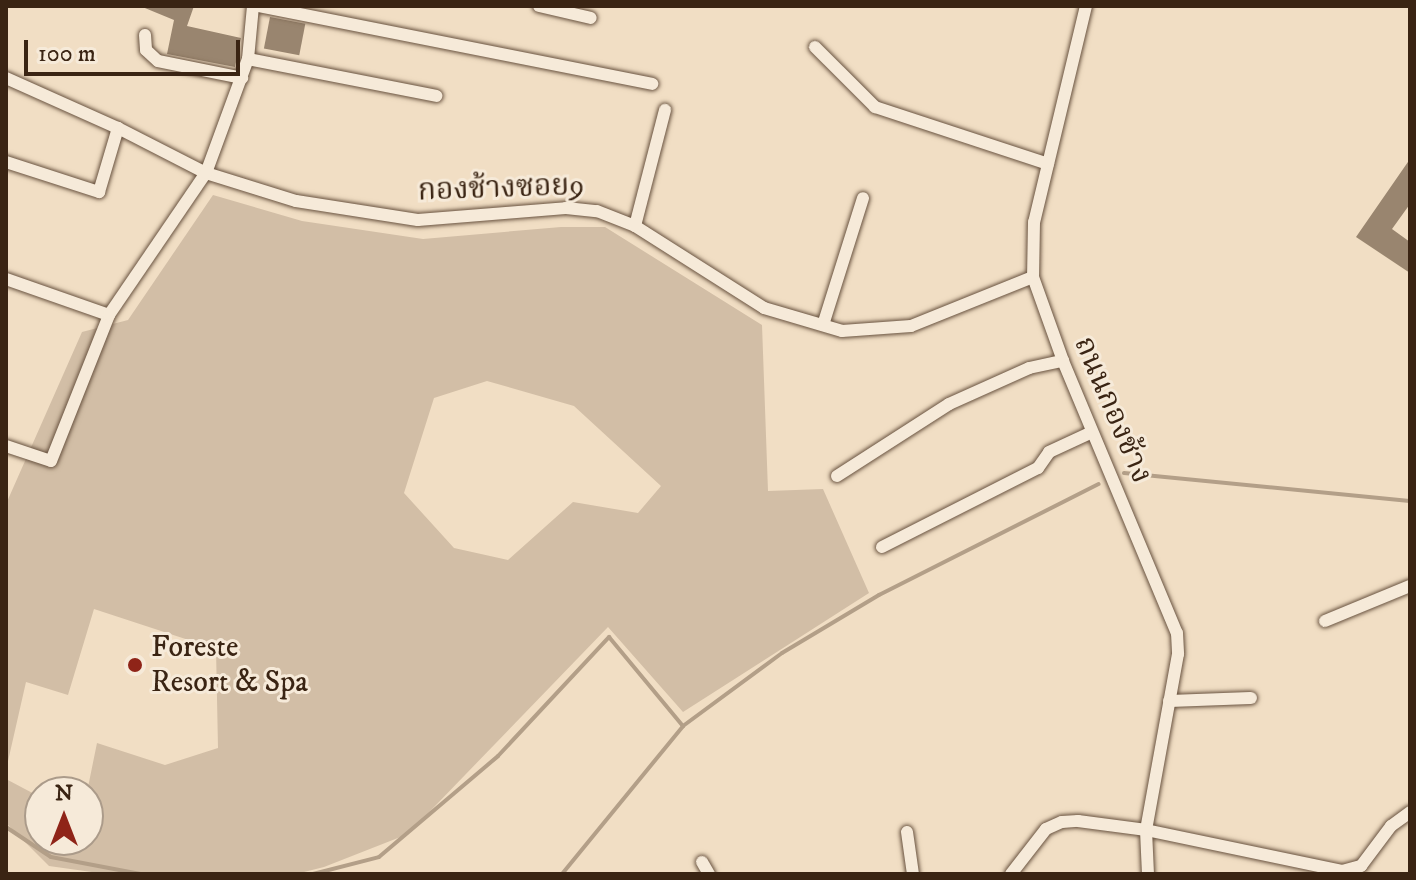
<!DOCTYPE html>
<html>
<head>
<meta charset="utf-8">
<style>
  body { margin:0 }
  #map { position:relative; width:1416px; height:880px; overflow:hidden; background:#f1dec4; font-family:"IM FELL DW Pica","Noto Serif Thai",serif }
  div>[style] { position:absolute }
  .green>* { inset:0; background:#d2bea6 }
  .stream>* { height:4px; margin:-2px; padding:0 2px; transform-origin:2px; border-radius:2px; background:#b39f88 }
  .building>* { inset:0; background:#99856f; transform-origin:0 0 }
  .roads { filter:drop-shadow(0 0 2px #68523f) drop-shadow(0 0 2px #68523f) }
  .minor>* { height:12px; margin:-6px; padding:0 6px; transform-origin:6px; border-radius:6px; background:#f6ead9 }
  .dots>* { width:22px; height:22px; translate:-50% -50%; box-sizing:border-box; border:4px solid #f6ead9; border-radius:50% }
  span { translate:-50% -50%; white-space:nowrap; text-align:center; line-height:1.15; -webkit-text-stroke:6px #f6ead9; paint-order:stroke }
  .street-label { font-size:30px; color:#3a2413 }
  .poi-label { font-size:30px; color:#3a2413 }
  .left { translate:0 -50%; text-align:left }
  .frame { position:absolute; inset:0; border:8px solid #3a2413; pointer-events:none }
  .north { position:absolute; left:24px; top:776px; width:80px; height:80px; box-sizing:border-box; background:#f6ead9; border:2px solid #ab9b8a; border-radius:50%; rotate:0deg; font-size:22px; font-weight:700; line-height:32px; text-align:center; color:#3a2413 }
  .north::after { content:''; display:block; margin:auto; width:28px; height:36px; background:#8f2418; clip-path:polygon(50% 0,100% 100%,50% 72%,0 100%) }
  .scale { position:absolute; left:24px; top:40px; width:216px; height:36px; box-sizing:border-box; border:4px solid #3a2413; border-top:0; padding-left:10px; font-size:24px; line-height:28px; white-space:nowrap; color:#3a2413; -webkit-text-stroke:6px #f6ead9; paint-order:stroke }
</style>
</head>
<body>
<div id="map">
  <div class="green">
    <div style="clip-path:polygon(evenodd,213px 195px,302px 221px,423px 239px,561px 227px,605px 227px,762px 325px,768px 491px,823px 489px,869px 593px,683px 712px,608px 627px,408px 834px,324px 867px,296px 874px,106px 874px,49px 866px,6px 823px,6px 779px,40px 797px,40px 840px,88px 840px,87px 792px,97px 743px,165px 765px,218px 748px,216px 649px,94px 609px,68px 695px,26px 682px,6px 770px,6px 504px,82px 332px,128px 320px,213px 195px,487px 381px,574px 406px,661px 486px,638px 513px,573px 502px,508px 560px,454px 548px,404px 493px,434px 398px,487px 381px)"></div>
  </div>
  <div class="stream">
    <div style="left:1124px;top:473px;width:287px;rotate:5.6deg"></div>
    <div style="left:6px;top:827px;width:54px;rotate:33.7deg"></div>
    <div style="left:51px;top:857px;width:91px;rotate:10.8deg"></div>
    <div style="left:313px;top:874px;width:68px;rotate:-14.4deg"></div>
    <div style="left:379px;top:857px;width:156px;rotate:-40.3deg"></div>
    <div style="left:498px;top:756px;width:163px;rotate:-47deg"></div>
    <div style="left:609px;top:637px;width:116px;rotate:50.3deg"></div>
    <div style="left:562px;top:874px;width:191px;rotate:-50.7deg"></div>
    <div style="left:683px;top:726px;width:123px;rotate:-36.4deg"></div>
    <div style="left:782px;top:653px;width:113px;rotate:-30.9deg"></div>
    <div style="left:879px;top:595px;width:246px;rotate:-26.8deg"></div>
  </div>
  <div class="building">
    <div style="clip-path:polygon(140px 6px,194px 6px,187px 26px,241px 38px,235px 67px,167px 54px,174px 20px)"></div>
    <div style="left:270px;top:17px;width:36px;height:32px;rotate:11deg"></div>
    <div style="clip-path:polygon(1410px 159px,1410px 204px,1392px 229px,1410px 242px,1410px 273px,1356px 237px)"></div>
  </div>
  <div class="roads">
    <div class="minor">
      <div style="left:259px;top:6px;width:401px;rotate:11.2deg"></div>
      <div style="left:539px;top:6px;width:53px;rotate:13deg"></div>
      <div style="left:1086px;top:6px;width:222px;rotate:103.5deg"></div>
      <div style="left:1034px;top:222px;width:55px;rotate:91deg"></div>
      <div style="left:1033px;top:277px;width:89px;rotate:70.3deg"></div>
      <div style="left:1063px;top:361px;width:295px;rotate:67.3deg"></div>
      <div style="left:1177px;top:633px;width:21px;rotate:87deg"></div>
      <div style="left:1178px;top:654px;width:179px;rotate:100.3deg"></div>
      <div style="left:1146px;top:830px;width:44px;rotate:87.4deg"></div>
      <div style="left:145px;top:35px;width:15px;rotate:86deg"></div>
      <div style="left:146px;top:50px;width:16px;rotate:43deg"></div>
      <div style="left:158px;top:61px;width:86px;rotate:11.4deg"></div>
      <div style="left:815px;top:47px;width:85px;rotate:45deg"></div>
      <div style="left:875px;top:107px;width:182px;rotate:18.2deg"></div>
      <div style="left:248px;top:59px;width:192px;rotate:11.1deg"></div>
      <div style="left:6px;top:78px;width:123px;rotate:24.1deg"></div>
      <div style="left:118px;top:128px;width:99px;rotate:27.1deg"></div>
      <div style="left:206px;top:173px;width:94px;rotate:17.3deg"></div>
      <div style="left:296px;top:201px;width:123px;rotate:8.9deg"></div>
      <div style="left:418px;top:220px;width:148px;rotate:-4.6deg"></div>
      <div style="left:566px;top:208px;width:31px;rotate:6deg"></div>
      <div style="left:597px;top:211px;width:41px;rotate:21.5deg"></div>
      <div style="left:635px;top:226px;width:153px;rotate:32.4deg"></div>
      <div style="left:764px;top:308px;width:81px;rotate:16.4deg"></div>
      <div style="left:842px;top:331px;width:69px;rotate:-4.1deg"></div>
      <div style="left:911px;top:326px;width:131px;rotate:-21.9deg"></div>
      <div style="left:6px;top:162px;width:98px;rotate:17.9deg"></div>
      <div style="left:99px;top:192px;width:67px;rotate:-73.5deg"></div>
      <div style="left:635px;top:226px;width:120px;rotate:-75.5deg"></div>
      <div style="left:6px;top:279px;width:109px;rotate:19.3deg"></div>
      <div style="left:823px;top:325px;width:133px;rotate:-72.5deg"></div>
      <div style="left:6px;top:446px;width:47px;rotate:18.4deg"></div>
      <div style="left:51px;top:461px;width:157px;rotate:-68.3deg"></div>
      <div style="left:109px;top:315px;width:172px;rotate:-55.7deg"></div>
      <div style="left:206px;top:173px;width:121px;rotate:-69.8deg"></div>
      <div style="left:248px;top:59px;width:53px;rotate:-84.6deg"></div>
      <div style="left:837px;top:476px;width:133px;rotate:-32.7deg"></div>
      <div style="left:949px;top:404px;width:88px;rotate:-24.2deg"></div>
      <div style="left:1029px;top:368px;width:35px;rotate:-12deg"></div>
      <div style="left:882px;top:547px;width:175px;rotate:-26.9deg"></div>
      <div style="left:1038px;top:468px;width:19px;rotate:-55deg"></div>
      <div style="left:1049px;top:452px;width:47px;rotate:-24.9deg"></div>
      <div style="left:1325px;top:621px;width:92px;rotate:-22.4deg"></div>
      <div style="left:1169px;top:701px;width:82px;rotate:-2.1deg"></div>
      <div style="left:907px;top:832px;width:42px;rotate:81.9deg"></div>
      <div style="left:702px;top:862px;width:14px;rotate:60deg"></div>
      <div style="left:1011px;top:874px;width:57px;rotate:-52.1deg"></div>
      <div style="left:1046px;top:829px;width:17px;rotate:-24deg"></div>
      <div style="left:1062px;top:822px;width:16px;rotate:-4deg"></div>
      <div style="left:1078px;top:821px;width:69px;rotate:7.5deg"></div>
      <div style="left:1146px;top:830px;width:200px;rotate:11.8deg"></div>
      <div style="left:1342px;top:871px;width:20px;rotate:-15deg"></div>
      <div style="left:1361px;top:866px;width:50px;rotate:-53.1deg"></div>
      <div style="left:1391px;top:826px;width:24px;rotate:-36deg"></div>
    </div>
  </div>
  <div class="dots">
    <div style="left:135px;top:665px;background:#8f2418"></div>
  </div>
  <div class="street-label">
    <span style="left:501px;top:189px;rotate:-2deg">กองช้างซอย9</span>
    <span style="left:1112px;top:410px;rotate:67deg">ถนนกองช้าง</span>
  </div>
  <div class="poi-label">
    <span class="left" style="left:151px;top:665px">Foreste<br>Resort &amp; Spa</span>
  </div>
  <div class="frame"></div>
  <div class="north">N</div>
  <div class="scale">100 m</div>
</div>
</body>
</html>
